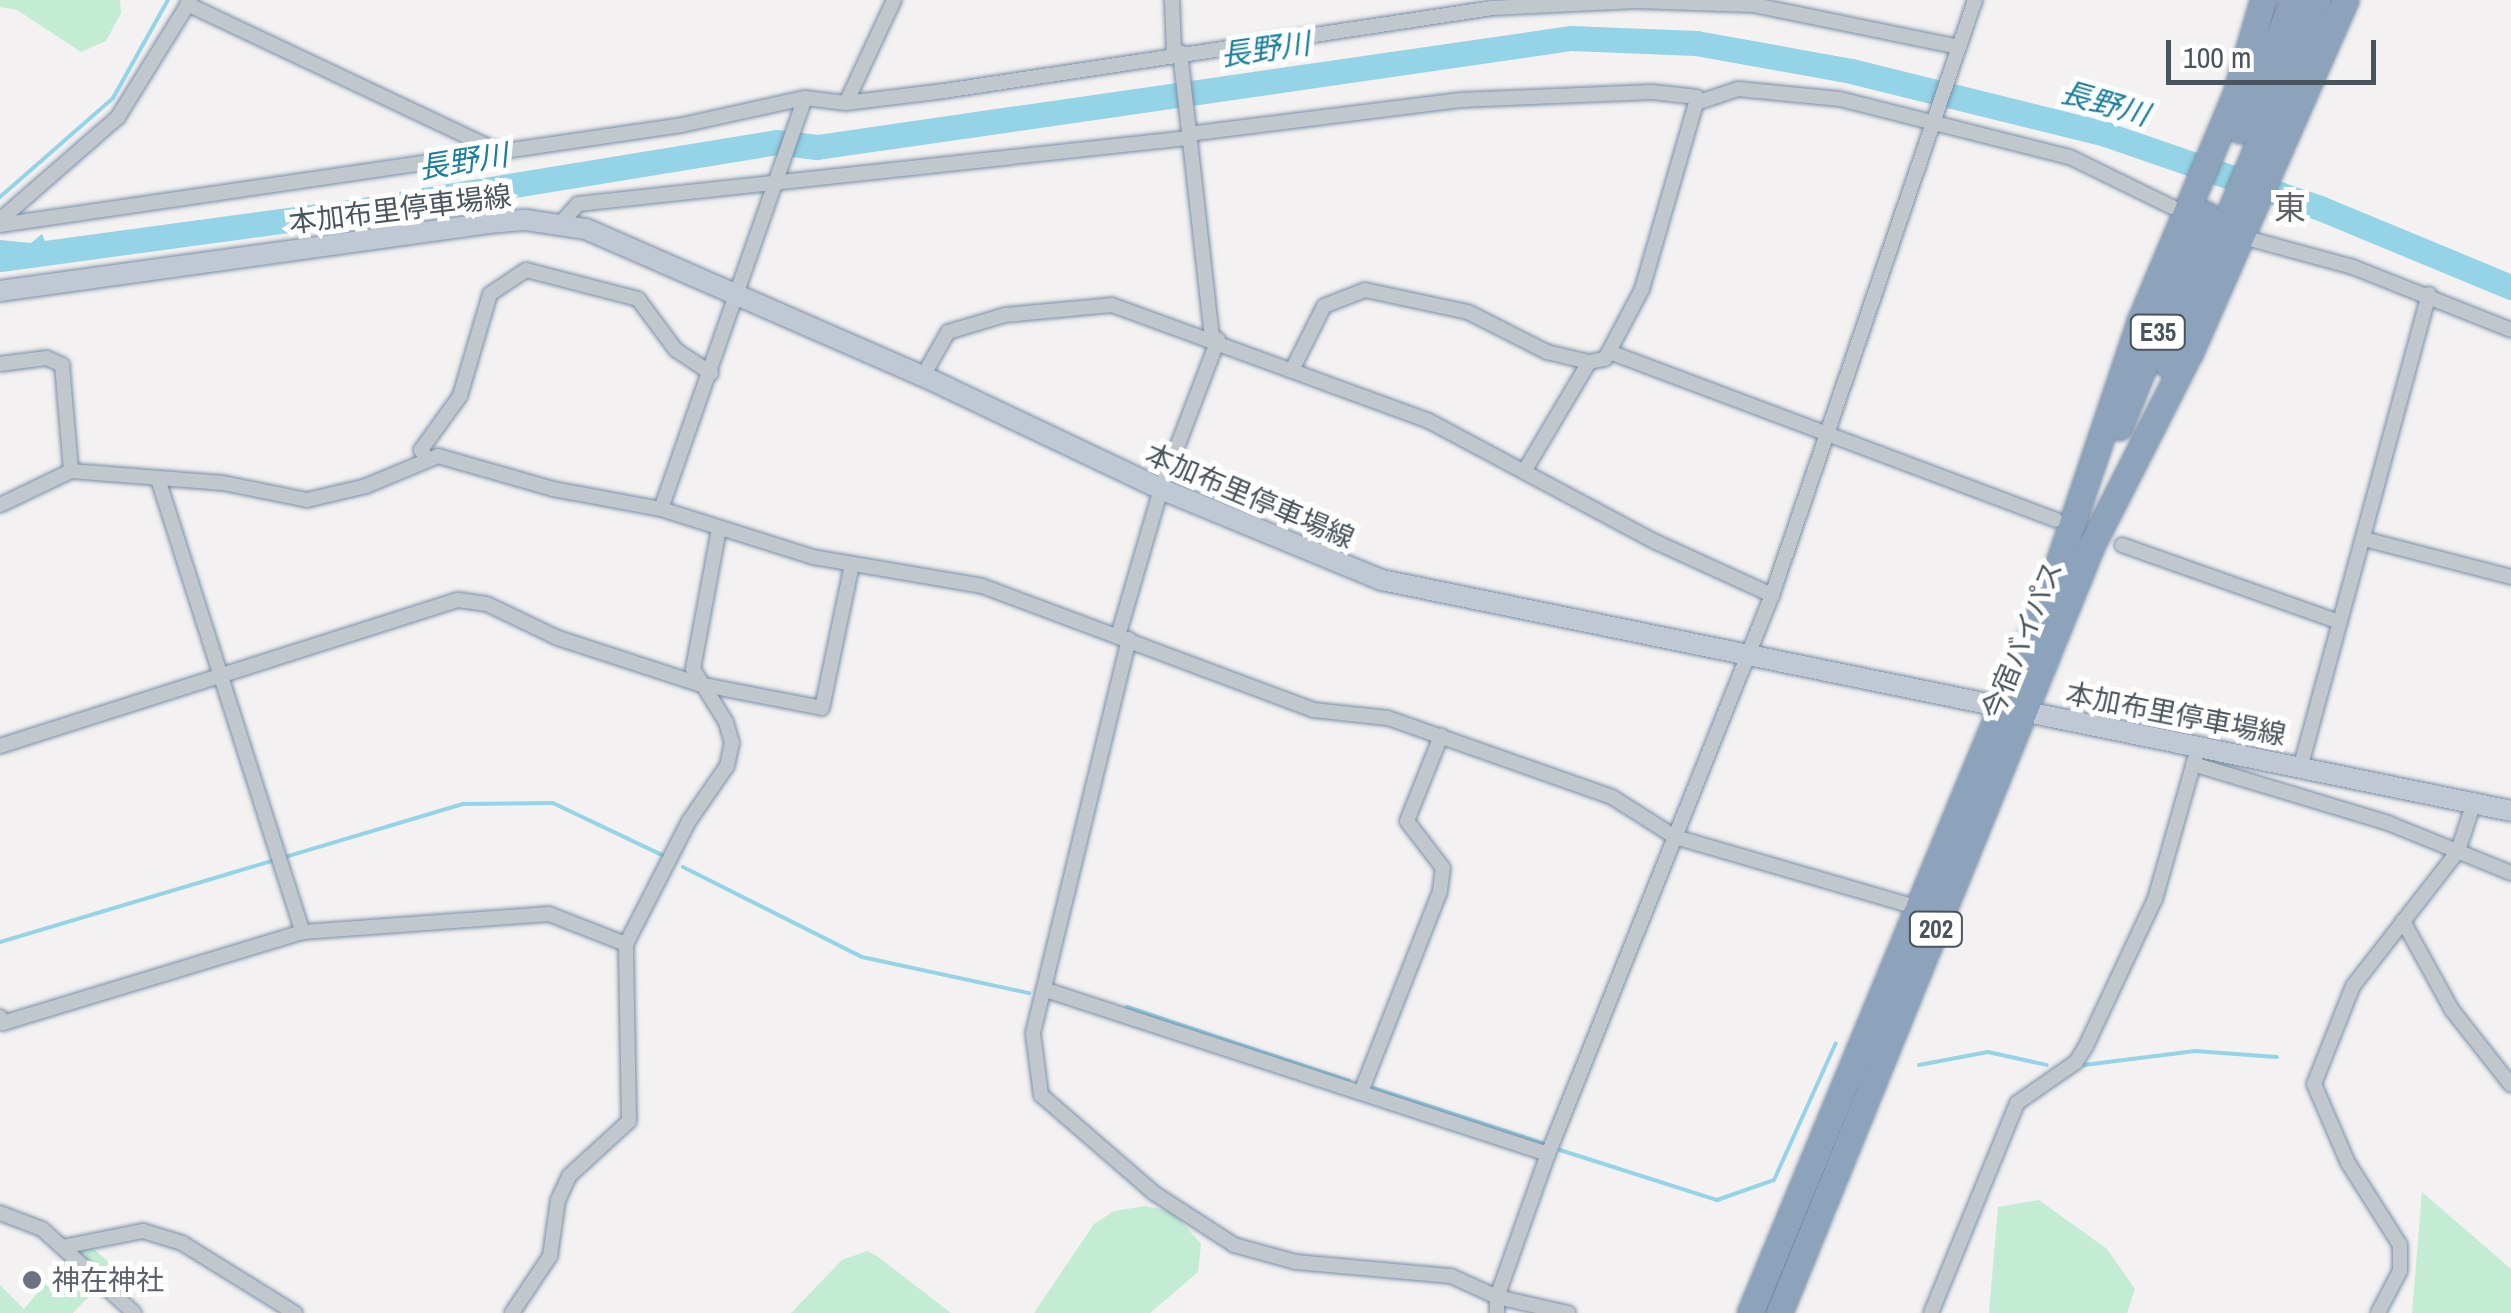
<!DOCTYPE html>
<html>
<head>
<meta charset="utf-8">
<style>
  body { margin:0 }
  #map { position:relative; width:2511px; height:1313px; overflow:hidden; background:#f3f1f1; font-family:"Archivo Narrow","Noto Sans JP",sans-serif }
  div>[style] { position:absolute }
  .green>* { inset:0; background:#c4ecd4 }
  .water>* { inset:0; background:#94d4e6 }
  .stream>* { height:4px; margin:-2px; padding:0 2px; transform-origin:2px; border-radius:2px; background:#94d4e6 }
  .river>* { height:25px; margin:-12.5px; padding:0 12.5px; transform-origin:12.5px; border-radius:12.5px; background:#94d4e6 }
  .roads { filter:drop-shadow(0 0 2px #788ea7) drop-shadow(0 0 2px #788ea7) }
  .street>* { height:14px; margin:-7px; padding:0 7px; transform-origin:7px; border-radius:7px; background:#c0c8ce }
  .secondary>* { height:20px; margin:-10px; padding:0 10px; transform-origin:10px; border-radius:10px; background:#c0c9d3 }
  .highway>* { height:25px; margin:-12.5px; padding:0 12.5px; transform-origin:12.5px; border-radius:12.5px; background:#8da3bb }
  .dots>* { width:28px; height:28px; translate:-50% -50%; box-sizing:border-box; border:5px solid #fff; border-radius:50% }
  span { translate:-50% -50%; white-space:nowrap; text-align:center; line-height:1.15; -webkit-text-stroke:10px #fff; paint-order:stroke }
  .shield-label span { padding:2px 8px; background:#fff; border:2px solid; border-radius:8px; -webkit-text-stroke-width:0 }
  .shield-label { font-size:25px; color:#4a545d; font-weight:700 }
  .street-label { font-size:28px; color:#4a545d }
  .worship-label { font-size:28px; color:#5b616d }
  .left { translate:0 -50%; text-align:left }
  .water-label { font-size:30px; color:#187e9b; font-style:italic }
  .quarter-label { font-size:32px; color:#5e6165 }
  .scale { position:absolute; left:2166px; top:40px; width:210px; height:45px; box-sizing:border-box; border:5px solid #4a545d; border-top:0; padding-left:12px; font-size:30px; line-height:35px; white-space:nowrap; color:#4a545d; -webkit-text-stroke:8px #fff; paint-order:stroke }
</style>
</head>
<body>
<div id="map">
  <div class="green">
    <div style="clip-path:polygon(0 0,120px 0,121px 13px,106px 41px,81px 52px,17px 10px,0 7px)"></div>
    <div style="clip-path:polygon(2422px 1192px,2511px 1269px,2511px 1313px,2412px 1313px)"></div>
    <div style="clip-path:polygon(2039px 1200px,2107px 1249px,2135px 1289px,2127px 1313px,1989px 1313px,1998px 1207px)"></div>
    <div style="clip-path:polygon(1145px 1206px,1173px 1212px,1201px 1244px,1198px 1272px,1150px 1313px,1034px 1313px,1094px 1224px,1114px 1211px)"></div>
    <div style="clip-path:polygon(75px 1247px,95px 1250px,109px 1262px,107px 1278px,73px 1313px,0 1313px,0 1285px,24px 1309px)"></div>
    <div style="clip-path:polygon(867px 1251px,877px 1256px,951px 1313px,791px 1313px,842px 1260px)"></div>
  </div>
  <div class="water">
    <div style="clip-path:polygon(42px 234px,48px 249px,0 265px,0 240px,31px 243px)"></div>
  </div>
  <div class="stream">
    <div style="left:0;top:197px;width:150px;rotate:-41.2deg"></div>
    <div style="left:113px;top:98px;width:112px;rotate:-60.7deg"></div>
    <div style="left:683px;top:867px;width:200px;rotate:26.7deg"></div>
    <div style="left:862px;top:957px;width:171px;rotate:12.2deg"></div>
    <div style="left:0;top:942px;width:483px;rotate:-16.6deg"></div>
    <div style="left:463px;top:804px;width:90px;rotate:-0.6deg"></div>
    <div style="left:553px;top:803px;width:121px;rotate:25.5deg"></div>
    <div style="left:1127px;top:1007px;width:234px;rotate:18.4deg"></div>
    <div style="left:1919px;top:1065px;width:70px;rotate:-10.7deg"></div>
    <div style="left:1988px;top:1052px;width:60px;rotate:12.4deg"></div>
    <div style="left:2084px;top:1065px;width:112px;rotate:-7.2deg"></div>
    <div style="left:2195px;top:1051px;width:82px;rotate:4.2deg"></div>
    <div style="left:1373px;top:1088px;width:181px;rotate:18deg"></div>
    <div style="left:1560px;top:1150px;width:165px;rotate:17.7deg"></div>
    <div style="left:1717px;top:1200px;width:60px;rotate:-19.3deg"></div>
    <div style="left:1774px;top:1180px;width:150px;rotate:-65.7deg"></div>
  </div>
  <div class="river">
    <div style="left:0;top:259px;width:371px;rotate:-7.7deg"></div>
    <div style="left:368px;top:209px;width:413px;rotate:-9.3deg"></div>
    <div style="left:776px;top:142px;width:41px;rotate:7deg"></div>
    <div style="left:817px;top:147px;width:762px;rotate:-8.23deg"></div>
    <div style="left:1571px;top:38px;width:125px;rotate:2.3deg"></div>
    <div style="left:1696px;top:43px;width:158px;rotate:10.2deg"></div>
    <div style="left:1851px;top:71px;width:262px;rotate:13.9deg"></div>
    <div style="left:2105px;top:134px;width:227px;rotate:19deg"></div>
    <div style="left:2320px;top:208px;width:207px;rotate:22.5deg"></div>
  </div>
  <div class="roads">
    <div class="street">
      <div style="left:1172px;top:0;width:53px;rotate:87.8deg"></div>
      <div style="left:187px;top:4px;width:344px;rotate:25.3deg"></div>
      <div style="left:1180px;top:52px;width:288px;rotate:83.6deg"></div>
      <div style="left:846px;top:103px;width:114px;rotate:-65deg"></div>
      <div style="left:1696px;top:103px;width:44px;rotate:-18.4deg"></div>
      <div style="left:1738px;top:89px;width:102px;rotate:5.6deg"></div>
      <div style="left:1840px;top:99px;width:237px;rotate:14.2deg"></div>
      <div style="left:2070px;top:157px;width:114px;rotate:26.1deg"></div>
      <div style="left:1188px;top:134px;width:275px;rotate:-7.1deg"></div>
      <div style="left:1461px;top:100px;width:191px;rotate:-2.4deg"></div>
      <div style="left:1652px;top:92px;width:45px;rotate:6.3deg"></div>
      <div style="left:1697px;top:97px;width:6px;rotate:99deg"></div>
      <div style="left:0;top:220px;width:157px;rotate:-41.1deg"></div>
      <div style="left:118px;top:117px;width:137px;rotate:-58.2deg"></div>
      <div style="left:560px;top:224px;width:27px;rotate:-48deg"></div>
      <div style="left:578px;top:204px;width:615px;rotate:-6.17deg"></div>
      <div style="left:0;top:225px;width:689px;rotate:-8.34deg"></div>
      <div style="left:682px;top:125px;width:126px;rotate:-12.4deg"></div>
      <div style="left:805px;top:98px;width:41px;rotate:7deg"></div>
      <div style="left:846px;top:103px;width:99px;rotate:-7deg"></div>
      <div style="left:944px;top:91px;width:555px;rotate:-8.6deg"></div>
      <div style="left:1493px;top:8px;width:143px;rotate:-2.8deg"></div>
      <div style="left:1636px;top:1px;width:118px;rotate:1.9deg"></div>
      <div style="left:1754px;top:5px;width:208px;rotate:11.6deg"></div>
      <div style="left:2254px;top:240px;width:103px;rotate:15.3deg"></div>
      <div style="left:2353px;top:267px;width:170px;rotate:21.7deg"></div>
      <div style="left:1612px;top:353px;width:474px;rotate:20.6deg"></div>
      <div style="left:0;top:364px;width:47px;rotate:-7.3deg"></div>
      <div style="left:47px;top:358px;width:17px;rotate:25deg"></div>
      <div style="left:62px;top:365px;width:106px;rotate:85.1deg"></div>
      <div style="left:1293px;top:368px;width:69px;rotate:-63.4deg"></div>
      <div style="left:1324px;top:306px;width:44px;rotate:-21.3deg"></div>
      <div style="left:1365px;top:290px;width:105px;rotate:12.1deg"></div>
      <div style="left:1468px;top:312px;width:89px;rotate:26.9deg"></div>
      <div style="left:1547px;top:352px;width:43px;rotate:13.4deg"></div>
      <div style="left:1589px;top:362px;width:16px;rotate:-11deg"></div>
      <div style="left:1605px;top:359px;width:79px;rotate:-62.1deg"></div>
      <div style="left:1642px;top:289px;width:194px;rotate:-73.8deg"></div>
      <div style="left:923px;top:376px;width:51px;rotate:-60.4deg"></div>
      <div style="left:948px;top:332px;width:59px;rotate:-16.6deg"></div>
      <div style="left:1005px;top:315px;width:107px;rotate:-5.3deg"></div>
      <div style="left:1112px;top:305px;width:338px;rotate:20.1deg"></div>
      <div style="left:1429px;top:421px;width:257px;rotate:28.1deg"></div>
      <div style="left:1656px;top:542px;width:128px;rotate:24.6deg"></div>
      <div style="left:426px;top:457px;width:9px;rotate:-126deg"></div>
      <div style="left:421px;top:450px;width:67px;rotate:-54.2deg"></div>
      <div style="left:460px;top:396px;width:106px;rotate:-73.6deg"></div>
      <div style="left:490px;top:294px;width:43px;rotate:-33.7deg"></div>
      <div style="left:526px;top:270px;width:116px;rotate:14.5deg"></div>
      <div style="left:638px;top:299px;width:64px;rotate:53.3deg"></div>
      <div style="left:676px;top:350px;width:42px;rotate:33.3deg"></div>
      <div style="left:1525px;top:470px;width:126px;rotate:-59.3deg"></div>
      <div style="left:158px;top:479px;width:476px;rotate:72.3deg"></div>
      <div style="left:0;top:505px;width:79px;rotate:-25.6deg"></div>
      <div style="left:71px;top:471px;width:152px;rotate:4.5deg"></div>
      <div style="left:223px;top:483px;width:86px;rotate:11.4deg"></div>
      <div style="left:307px;top:500px;width:61px;rotate:-13.3deg"></div>
      <div style="left:366px;top:486px;width:78px;rotate:-22.6deg"></div>
      <div style="left:438px;top:456px;width:120px;rotate:16deg"></div>
      <div style="left:553px;top:489px;width:110px;rotate:10.5deg"></div>
      <div style="left:661px;top:509px;width:159px;rotate:17.5deg"></div>
      <div style="left:813px;top:557px;width:171px;rotate:9.7deg"></div>
      <div style="left:982px;top:586px;width:353px;rotate:20.5deg"></div>
      <div style="left:1313px;top:710px;width:75px;rotate:6.1deg"></div>
      <div style="left:1388px;top:718px;width:238px;rotate:19.4deg"></div>
      <div style="left:1612px;top:797px;width:75px;rotate:32.4deg"></div>
      <div style="left:1675px;top:837px;width:258px;rotate:16.2deg"></div>
      <div style="left:661px;top:509px;width:435px;rotate:-70.7deg"></div>
      <div style="left:2364px;top:539px;width:152px;rotate:14.5deg"></div>
      <div style="left:2122px;top:545px;width:230px;rotate:19.5deg"></div>
      <div style="left:1118px;top:636px;width:153px;rotate:-73.7deg"></div>
      <div style="left:1161px;top:489px;width:160px;rotate:-69.1deg"></div>
      <div style="left:1129px;top:639px;width:406px;rotate:103.7deg"></div>
      <div style="left:1033px;top:1034px;width:62px;rotate:82.5deg"></div>
      <div style="left:1041px;top:1095px;width:150px;rotate:40.9deg"></div>
      <div style="left:1154px;top:1193px;width:95px;rotate:33deg"></div>
      <div style="left:1234px;top:1245px;width:64px;rotate:15.3deg"></div>
      <div style="left:1296px;top:1262px;width:156px;rotate:5.2deg"></div>
      <div style="left:1451px;top:1276px;width:51px;rotate:24.5deg"></div>
      <div style="left:1497px;top:1297px;width:73px;rotate:12.7deg"></div>
      <div style="left:0;top:746px;width:481px;rotate:-17.7deg"></div>
      <div style="left:458px;top:600px;width:29px;rotate:8deg"></div>
      <div style="left:487px;top:604px;width:79px;rotate:25.6deg"></div>
      <div style="left:558px;top:638px;width:148px;rotate:18.1deg"></div>
      <div style="left:699px;top:684px;width:125px;rotate:11deg"></div>
      <div style="left:822px;top:708px;width:147px;rotate:-78.2deg"></div>
      <div style="left:2193px;top:764px;width:204px;rotate:16.8deg"></div>
      <div style="left:2388px;top:823px;width:133px;rotate:22.1deg"></div>
      <div style="left:2301px;top:765px;width:488px;rotate:-74.8deg"></div>
      <div style="left:2403px;top:921px;width:102px;rotate:61.2deg"></div>
      <div style="left:2452px;top:1010px;width:95px;rotate:51.8deg"></div>
      <div style="left:1046px;top:990px;width:528px;rotate:18.09deg"></div>
      <div style="left:0;top:1017px;width:7px;rotate:63deg"></div>
      <div style="left:3px;top:1023px;width:313px;rotate:-16.9deg"></div>
      <div style="left:303px;top:932px;width:247px;rotate:-4.2deg"></div>
      <div style="left:549px;top:914px;width:83px;rotate:21.3deg"></div>
      <div style="left:1361px;top:1092px;width:216px;rotate:-68.5deg"></div>
      <div style="left:1440px;top:891px;width:23px;rotate:-83deg"></div>
      <div style="left:1443px;top:868px;width:59px;rotate:-127.5deg"></div>
      <div style="left:1407px;top:821px;width:92px;rotate:-68.2deg"></div>
      <div style="left:0;top:1213px;width:45px;rotate:20.9deg"></div>
      <div style="left:42px;top:1229px;width:27px;rotate:42deg"></div>
      <div style="left:62px;top:1247px;width:83px;rotate:-11.2deg"></div>
      <div style="left:143px;top:1231px;width:41px;rotate:17.1deg"></div>
      <div style="left:182px;top:1243px;width:133px;rotate:31.8deg"></div>
      <div style="left:62px;top:1247px;width:98px;rotate:42.5deg"></div>
      <div style="left:512px;top:1313px;width:69px;rotate:-56.3deg"></div>
      <div style="left:550px;top:1256px;width:57px;rotate:-81.9deg"></div>
      <div style="left:558px;top:1200px;width:26px;rotate:-65deg"></div>
      <div style="left:569px;top:1176px;width:81px;rotate:-42.5deg"></div>
      <div style="left:629px;top:1121px;width:177px;rotate:-91deg"></div>
      <div style="left:626px;top:944px;width:138px;rotate:-62.9deg"></div>
      <div style="left:689px;top:821px;width:67px;rotate:-55.4deg"></div>
      <div style="left:727px;top:766px;width:24px;rotate:-78deg"></div>
      <div style="left:732px;top:743px;width:22px;rotate:-106deg"></div>
      <div style="left:726px;top:722px;width:62px;rotate:-121.9deg"></div>
      <div style="left:693px;top:669px;width:142px;rotate:-79.5deg"></div>
      <div style="left:1497px;top:1313px;width:16px;rotate:-90deg"></div>
      <div style="left:1497px;top:1297px;width:152px;rotate:-70.4deg"></div>
      <div style="left:1548px;top:1154px;width:602px;rotate:-68.16deg"></div>
      <div style="left:1772px;top:595px;width:629px;rotate:-71.16deg"></div>
      <div style="left:1931px;top:1313px;width:227px;rotate:-67.7deg"></div>
      <div style="left:2017px;top:1103px;width:72px;rotate:-34.8deg"></div>
      <div style="left:2076px;top:1062px;width:19px;rotate:-58deg"></div>
      <div style="left:2086px;top:1046px;width:162px;rotate:-64.9deg"></div>
      <div style="left:2155px;top:899px;width:160px;rotate:-74.1deg"></div>
      <div style="left:2378px;top:1313px;width:47px;rotate:-62.4deg"></div>
      <div style="left:2400px;top:1271px;width:26px;rotate:-90deg"></div>
      <div style="left:2400px;top:1245px;width:97px;rotate:-122.4deg"></div>
      <div style="left:2348px;top:1163px;width:86px;rotate:-113.3deg"></div>
      <div style="left:2314px;top:1084px;width:105px;rotate:-68.3deg"></div>
      <div style="left:2353px;top:986px;width:171px;rotate:-52.1deg"></div>
      <div style="left:2458px;top:851px;width:52px;rotate:-71.9deg"></div>
    </div>
    <div class="secondary">
      <div style="left:0;top:291px;width:494px;rotate:-7.9deg"></div>
      <div style="left:489px;top:223px;width:37px;rotate:-5deg"></div>
      <div style="left:526px;top:220px;width:61px;rotate:8.5deg"></div>
      <div style="left:586px;top:229px;width:368px;rotate:23.6deg"></div>
      <div style="left:923px;top:376px;width:263px;rotate:25.4deg"></div>
      <div style="left:1161px;top:489px;width:239px;rotate:22.4deg"></div>
      <div style="left:1382px;top:580px;width:1152px;rotate:11.56deg"></div>
    </div>
    <div class="highway">
      <div style="left:2240px;top:130px;width:140px;rotate:-67.8deg"></div>
      <div style="left:2167px;top:364px;width:394px;rotate:-67.5deg"></div>
      <div style="left:2119px;top:427px;width:230px;rotate:-67.8deg"></div>
      <div style="left:1750px;top:1313px;width:781px;rotate:-67.48deg"></div>
      <div style="left:2049px;top:592px;width:286px;rotate:-71.4deg"></div>
      <div style="left:2140px;top:321px;width:244px;rotate:-67.1deg"></div>
      <div style="left:2235px;top:96px;width:100px;rotate:-73.7deg"></div>
      <div style="left:1779px;top:1313px;width:830px;rotate:-67.85deg"></div>
      <div style="left:2092px;top:544px;width:216px;rotate:-63deg"></div>
      <div style="left:2190px;top:352px;width:385px;rotate:-66.2deg"></div>
    </div>
  </div>
  <div class="dots">
    <div style="left:32px;top:1280px;background:#6b7280"></div>
  </div>
  <div class="shield-label">
    <span style="left:2158px;top:332px">E35</span>
    <span style="left:1936px;top:929px">202</span>
  </div>
  <div class="street-label">
    <span style="left:400px;top:209px;rotate:-7deg">本加布里停車場線</span>
    <span style="left:1250px;top:496px;rotate:23deg">本加布里停車場線</span>
    <span style="left:2022px;top:640px;rotate:-68deg">今宿バイパス</span>
    <span style="left:2176px;top:714px;rotate:11deg">本加布里停車場線</span>
  </div>
  <div class="worship-label">
    <span class="left" style="left:52px;top:1280px">神在神社</span>
  </div>
  <div class="water-label">
    <span style="left:1265px;top:49px;rotate:-8deg">長野川</span>
    <span style="left:2105px;top:103px;rotate:16deg">長野川</span>
    <span style="left:463px;top:161px;rotate:-9deg">長野川</span>
  </div>
  <div class="quarter-label">
    <span style="left:2290px;top:208px">東</span>
  </div>
  <div class="scale">100 m</div>
</div>
</body>
</html>
